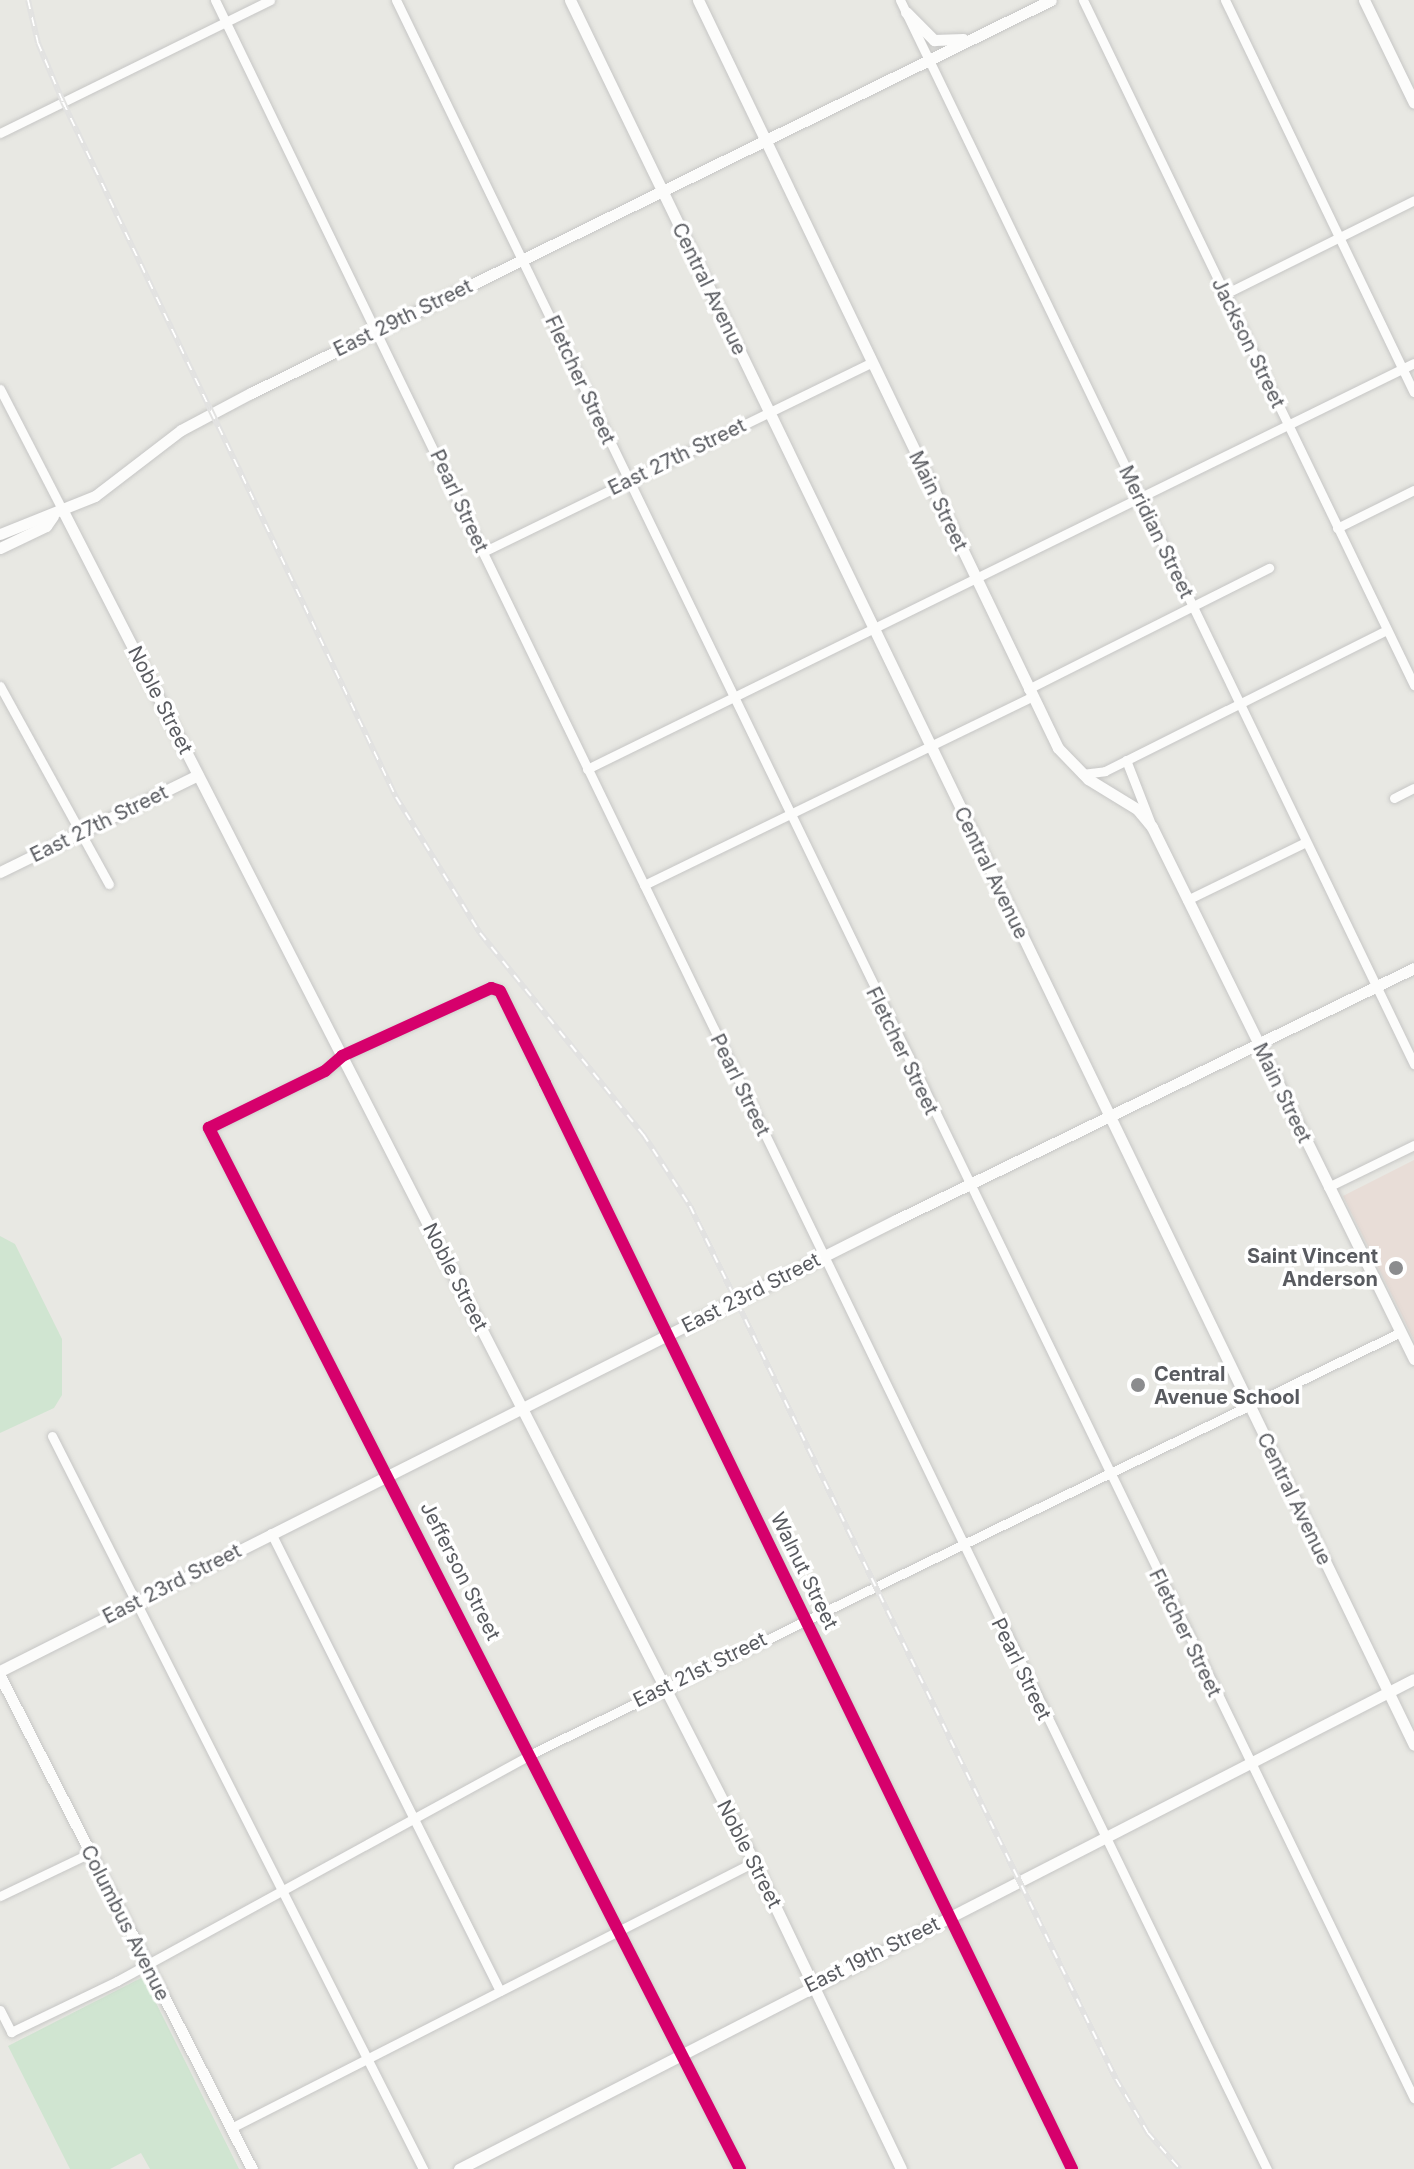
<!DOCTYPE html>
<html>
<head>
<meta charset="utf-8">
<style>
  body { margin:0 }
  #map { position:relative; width:1414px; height:2169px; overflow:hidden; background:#e8e8e3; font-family:Inter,sans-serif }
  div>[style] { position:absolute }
  .medical>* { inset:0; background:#e8ddd7 }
  .green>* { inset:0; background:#d0e5d1 }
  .roads { filter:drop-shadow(0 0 2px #c6c6c5) drop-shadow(0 0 2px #c6c6c5) }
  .minor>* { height:9px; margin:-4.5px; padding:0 4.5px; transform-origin:4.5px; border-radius:4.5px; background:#fcfcfb }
  .tertiary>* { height:11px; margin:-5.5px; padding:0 5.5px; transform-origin:5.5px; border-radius:5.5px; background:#fcfcfb }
  .rail>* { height:6px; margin-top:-3px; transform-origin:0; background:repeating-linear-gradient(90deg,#fff 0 9px,#e2e2e1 0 18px); box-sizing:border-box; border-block:2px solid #e2e2e1 }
  .cycleway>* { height:12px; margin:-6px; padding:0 6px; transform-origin:6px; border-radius:6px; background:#d6006c }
  .dots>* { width:22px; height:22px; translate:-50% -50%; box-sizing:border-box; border:4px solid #fff; border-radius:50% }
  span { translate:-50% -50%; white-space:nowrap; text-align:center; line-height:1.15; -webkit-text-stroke:7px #fff; paint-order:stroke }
  .street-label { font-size:20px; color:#595b60 }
  .poi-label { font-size:20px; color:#595b60; font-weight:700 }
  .right { translate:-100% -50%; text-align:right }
  .left { translate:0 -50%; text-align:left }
</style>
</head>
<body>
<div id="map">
  <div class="medical">
    <div style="clip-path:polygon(1414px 1160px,1414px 1340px,1343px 1196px)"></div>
  </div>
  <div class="green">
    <div style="clip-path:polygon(0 1236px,15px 1244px,62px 1339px,62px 1395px,54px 1408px,0 1433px)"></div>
    <div style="clip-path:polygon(143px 1977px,239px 2169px,150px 2169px,141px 2153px,110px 2169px,70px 2169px,8px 2046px)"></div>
  </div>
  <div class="roads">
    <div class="minor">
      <div style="left:215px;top:0;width:2411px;rotate:64.13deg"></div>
      <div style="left:396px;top:0;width:2332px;rotate:64.12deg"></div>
      <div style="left:900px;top:0;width:1182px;rotate:64.22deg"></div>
      <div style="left:1083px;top:0;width:761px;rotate:64.21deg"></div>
      <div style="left:1225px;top:0;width:435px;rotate:64.3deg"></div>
      <div style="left:0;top:133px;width:301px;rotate:-26.2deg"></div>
      <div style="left:1225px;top:294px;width:211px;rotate:-26.4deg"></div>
      <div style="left:0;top:389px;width:137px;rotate:62.7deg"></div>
      <div style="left:1337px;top:528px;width:86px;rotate:-26.3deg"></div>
      <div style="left:483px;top:552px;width:432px;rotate:-26deg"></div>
      <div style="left:0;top:686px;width:226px;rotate:61.2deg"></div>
      <div style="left:1028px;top:689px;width:270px;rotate:-26.7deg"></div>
      <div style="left:1126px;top:760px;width:69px;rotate:68.7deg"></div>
      <div style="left:587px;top:769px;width:921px;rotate:-26.15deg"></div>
      <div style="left:1082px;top:774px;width:23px;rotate:-7deg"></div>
      <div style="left:1105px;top:771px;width:315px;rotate:-26.6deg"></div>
      <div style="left:1394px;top:798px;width:22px;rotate:-27deg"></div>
      <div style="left:644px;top:885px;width:431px;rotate:-25.9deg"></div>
      <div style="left:1187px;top:900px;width:132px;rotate:-26deg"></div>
      <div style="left:1328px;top:1187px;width:96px;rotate:-26deg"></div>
      <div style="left:52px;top:1436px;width:822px;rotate:63.15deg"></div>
      <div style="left:271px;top:1533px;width:512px;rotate:63.43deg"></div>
      <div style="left:0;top:1896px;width:100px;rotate:-25.5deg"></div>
      <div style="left:0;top:2010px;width:25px;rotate:63deg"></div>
      <div style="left:11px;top:2032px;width:118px;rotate:-25.7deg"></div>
      <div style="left:117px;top:1981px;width:472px;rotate:-28.7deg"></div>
      <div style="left:531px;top:1754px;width:967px;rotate:-25.88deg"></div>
      <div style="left:231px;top:2128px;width:587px;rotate:-26.96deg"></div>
      <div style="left:740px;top:2169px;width:1169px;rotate:-117.03deg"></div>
      <div style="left:209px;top:1128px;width:129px;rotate:-26.2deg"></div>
      <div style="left:325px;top:1071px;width:23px;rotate:-41deg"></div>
      <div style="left:342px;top:1056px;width:164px;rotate:-24.5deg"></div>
      <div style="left:491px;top:988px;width:9px;rotate:18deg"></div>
      <div style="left:500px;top:991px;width:102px;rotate:63.9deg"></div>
      <div style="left:545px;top:1083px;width:1207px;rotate:64.11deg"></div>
    </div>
    <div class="tertiary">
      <div style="left:570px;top:0;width:1938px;rotate:64.19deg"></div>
      <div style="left:698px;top:0;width:830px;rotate:64.3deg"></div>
      <div style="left:1058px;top:748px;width:43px;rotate:45.9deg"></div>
      <div style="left:1088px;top:779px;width:57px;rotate:31.5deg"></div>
      <div style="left:1137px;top:809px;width:23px;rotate:50deg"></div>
      <div style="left:1152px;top:827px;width:593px;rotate:63.78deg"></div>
      <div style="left:1364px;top:0;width:114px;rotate:64.1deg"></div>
      <div style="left:906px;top:12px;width:40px;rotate:45deg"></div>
      <div style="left:934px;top:40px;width:29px;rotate:-2deg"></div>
      <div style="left:63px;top:511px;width:1517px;rotate:62.91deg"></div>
      <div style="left:754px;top:1862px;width:340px;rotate:64.4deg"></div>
      <div style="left:0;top:534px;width:102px;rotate:-21.8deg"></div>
      <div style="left:95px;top:496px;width:108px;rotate:-37.5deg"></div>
      <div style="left:181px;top:430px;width:79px;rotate:-27.9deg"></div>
      <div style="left:251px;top:393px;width:891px;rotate:-26.16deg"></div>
      <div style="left:0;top:548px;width:51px;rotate:-25.6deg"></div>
      <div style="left:46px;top:526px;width:12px;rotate:-55deg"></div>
      <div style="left:0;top:872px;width:220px;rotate:-26.1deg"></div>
      <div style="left:0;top:1671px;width:1003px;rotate:-26.72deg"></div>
      <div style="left:896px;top:1220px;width:576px;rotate:-25.94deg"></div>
      <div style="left:0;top:1676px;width:554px;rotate:62.93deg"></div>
      <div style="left:459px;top:2169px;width:1073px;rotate:-27.16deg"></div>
    </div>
  </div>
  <div class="rail">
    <div style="left:28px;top:0;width:44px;rotate:76.9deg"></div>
    <div style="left:38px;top:43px;width:64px;rotate:67deg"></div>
    <div style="left:63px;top:102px;width:771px;rotate:64.4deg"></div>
    <div style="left:396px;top:797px;width:160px;rotate:58.3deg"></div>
    <div style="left:480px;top:933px;width:259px;rotate:51deg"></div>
    <div style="left:643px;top:1134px;width:86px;rotate:56.9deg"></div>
    <div style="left:690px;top:1206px;width:971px;rotate:63.99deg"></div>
    <div style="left:1116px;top:2079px;width:63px;rotate:59.3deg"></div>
    <div style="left:1148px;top:2133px;width:48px;rotate:48.4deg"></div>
  </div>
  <div class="cycleway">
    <div style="left:740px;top:2169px;width:1169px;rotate:-117.03deg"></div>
    <div style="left:209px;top:1128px;width:129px;rotate:-26.2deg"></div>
    <div style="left:325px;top:1071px;width:23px;rotate:-41deg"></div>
    <div style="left:342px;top:1056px;width:164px;rotate:-24.5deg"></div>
    <div style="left:491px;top:988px;width:9px;rotate:18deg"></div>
    <div style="left:500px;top:991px;width:102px;rotate:63.9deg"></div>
    <div style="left:545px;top:1083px;width:1207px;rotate:64.11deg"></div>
  </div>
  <div class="dots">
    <div style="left:1396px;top:1268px;background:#8b8c8e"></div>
    <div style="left:1138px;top:1385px;background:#8b8c8e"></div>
  </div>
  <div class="street-label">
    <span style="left:709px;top:289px;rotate:64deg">Central Avenue</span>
    <span style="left:403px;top:318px;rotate:-26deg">East 29th Street</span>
    <span style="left:1248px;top:343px;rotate:64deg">Jackson Street</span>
    <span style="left:580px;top:380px;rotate:65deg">Fletcher Street</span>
    <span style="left:677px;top:457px;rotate:-26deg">East 27th Street</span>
    <span style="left:459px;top:501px;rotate:65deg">Pearl Street</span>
    <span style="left:938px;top:501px;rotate:64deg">Main Street</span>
    <span style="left:1156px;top:532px;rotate:64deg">Meridian Street</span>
    <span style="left:160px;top:700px;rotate:63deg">Noble Street</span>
    <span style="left:99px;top:824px;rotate:-26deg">East 27th Street</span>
    <span style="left:991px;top:873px;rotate:64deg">Central Avenue</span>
    <span style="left:902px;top:1051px;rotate:64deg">Fletcher Street</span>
    <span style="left:740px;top:1085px;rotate:64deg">Pearl Street</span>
    <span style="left:1282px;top:1093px;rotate:64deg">Main Street</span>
    <span style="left:455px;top:1277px;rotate:63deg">Noble Street</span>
    <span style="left:751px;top:1293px;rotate:-27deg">East 23rd Street</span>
    <span style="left:1294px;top:1499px;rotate:64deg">Central Avenue</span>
    <span style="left:460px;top:1571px;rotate:63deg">Jefferson Street</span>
    <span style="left:804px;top:1571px;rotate:64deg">Walnut Street</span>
    <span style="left:172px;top:1584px;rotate:-27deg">East 23rd Street</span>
    <span style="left:1185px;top:1633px;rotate:64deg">Fletcher Street</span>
    <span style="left:1021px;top:1669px;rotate:64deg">Pearl Street</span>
    <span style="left:700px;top:1670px;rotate:-26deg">East 21st Street</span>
    <span style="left:749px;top:1854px;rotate:63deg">Noble Street</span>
    <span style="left:125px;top:1923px;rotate:63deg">Columbus Avenue</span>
    <span style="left:872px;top:1955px;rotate:-26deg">East 19th Street</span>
  </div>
  <div class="poi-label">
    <span class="right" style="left:1378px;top:1268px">Saint Vincent<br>Anderson</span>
    <span class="left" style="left:1154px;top:1386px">Central<br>Avenue School</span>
  </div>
</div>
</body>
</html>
